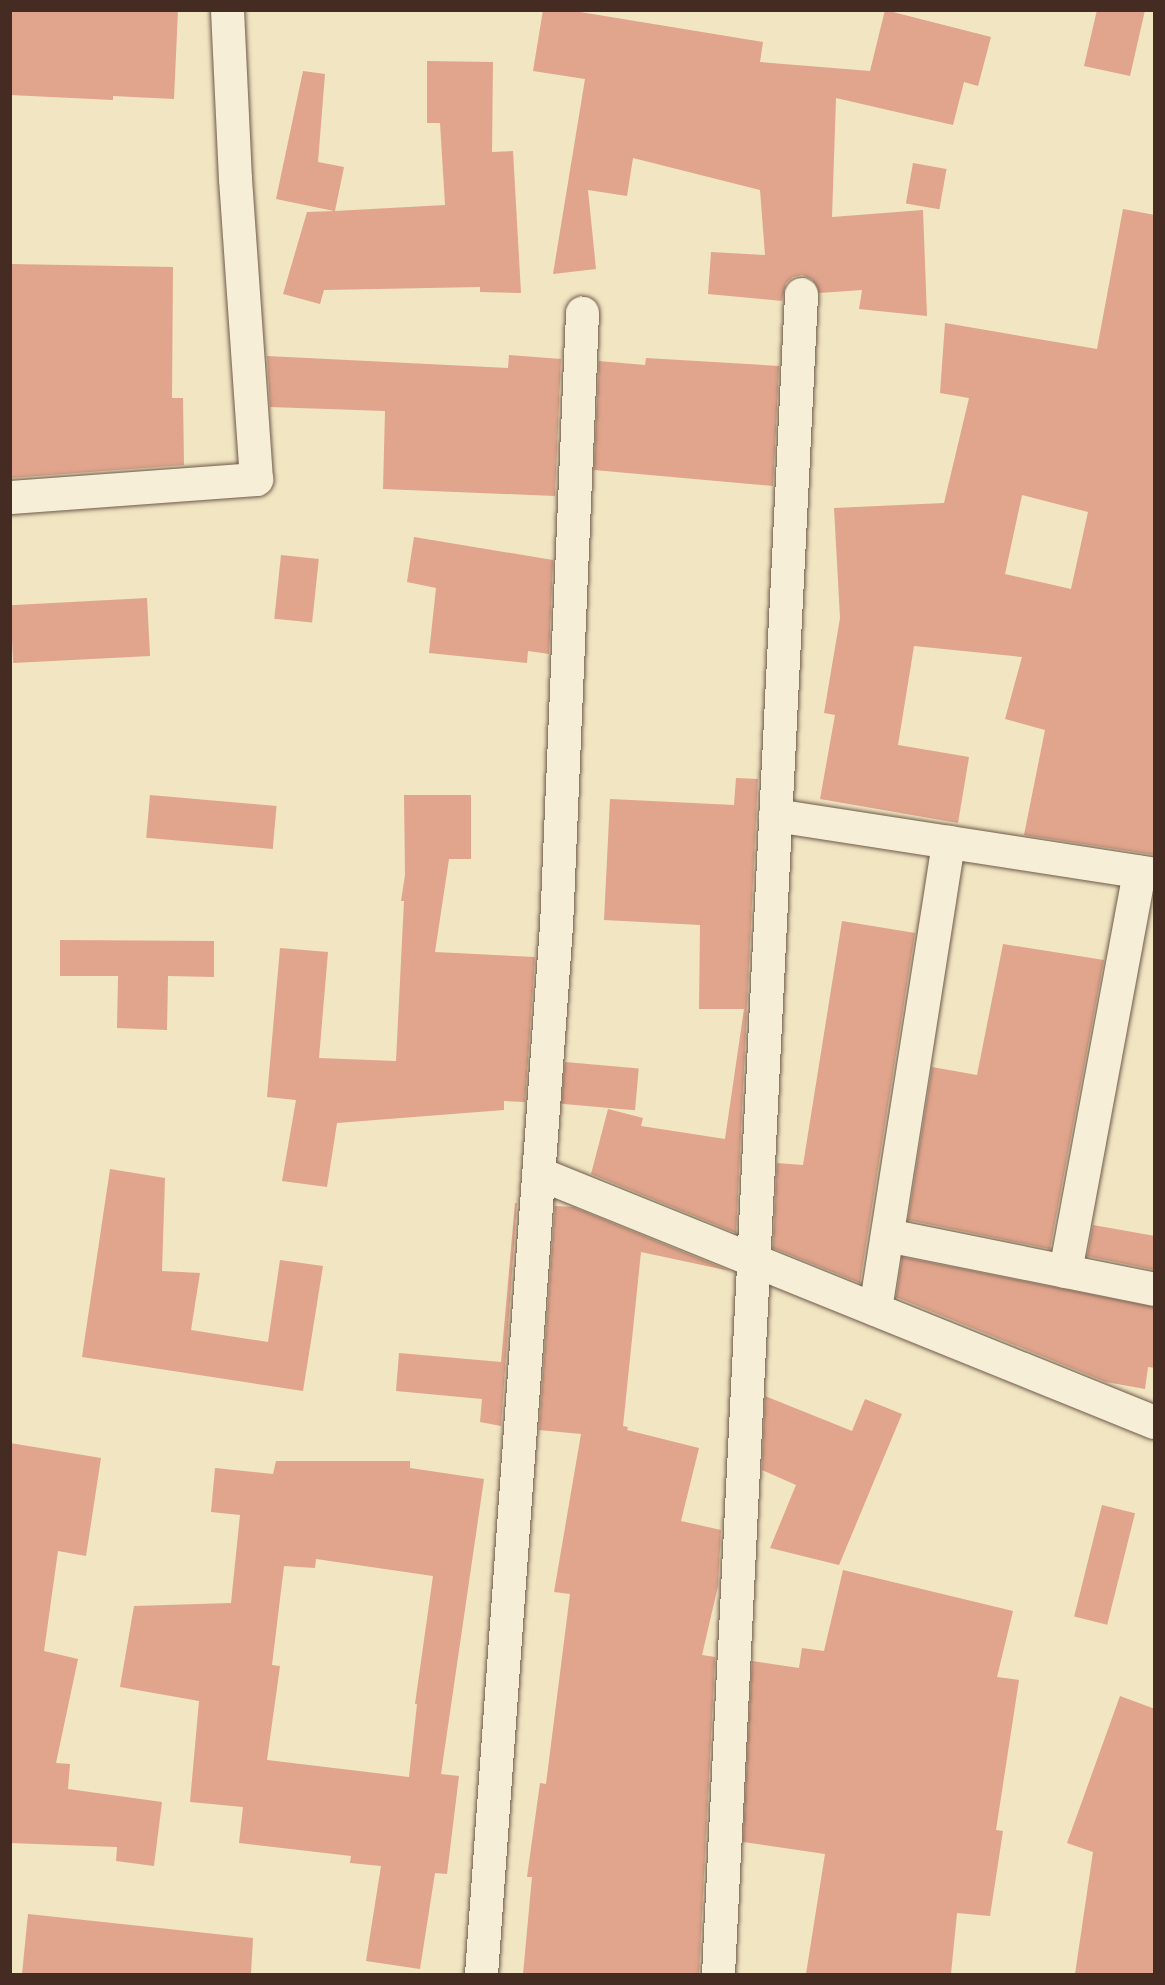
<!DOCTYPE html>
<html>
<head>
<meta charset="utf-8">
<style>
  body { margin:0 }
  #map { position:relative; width:1165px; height:1985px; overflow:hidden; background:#f1e5c2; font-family:"IM FELL Double Pica",serif }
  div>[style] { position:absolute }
  .building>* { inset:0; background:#e0a58c; transform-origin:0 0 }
  .roads { filter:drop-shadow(0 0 2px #6f5a4a) drop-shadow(0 0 2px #6f5a4a) }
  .minor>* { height:33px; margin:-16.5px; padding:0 16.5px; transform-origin:16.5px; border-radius:16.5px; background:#f6eed7 }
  span { translate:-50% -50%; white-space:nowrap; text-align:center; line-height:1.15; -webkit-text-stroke:5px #f6eed7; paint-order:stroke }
  .frame { position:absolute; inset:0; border:12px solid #442c22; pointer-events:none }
</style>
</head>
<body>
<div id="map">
  <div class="building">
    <div style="clip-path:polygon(10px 10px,178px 10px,174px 99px,113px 96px,113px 100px,10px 95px)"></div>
    <div style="clip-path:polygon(543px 10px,568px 10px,763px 42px,760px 62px,870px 71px,885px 10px,991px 37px,978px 86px,964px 82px,953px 125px,836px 98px,832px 217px,923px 210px,927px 316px,859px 309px,862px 290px,819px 293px,812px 279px,802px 275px,793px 277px,786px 283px,782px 301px,708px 294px,711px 252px,765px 255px,760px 190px,633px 158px,627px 196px,588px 190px,596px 269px,553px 274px,585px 79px,533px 71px)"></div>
    <div style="clip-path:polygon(1097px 10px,1145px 10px,1130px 76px,1084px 66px)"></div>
    <div style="clip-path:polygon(427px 61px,493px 62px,492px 152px,513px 151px,521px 293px,480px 292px,480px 287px,324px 290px,320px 304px,283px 294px,307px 212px,334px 211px,276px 199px,303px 71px,325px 74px,318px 162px,344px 167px,335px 211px,445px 205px,440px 123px,427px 123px)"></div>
    <div style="left:913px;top:163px;width:34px;height:41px;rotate:10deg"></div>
    <div style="clip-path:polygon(evenodd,1123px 209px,1155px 215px,1155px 855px,1024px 835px,1045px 730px,1005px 719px,1022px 657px,914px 646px,898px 745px,969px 757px,958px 823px,820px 799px,835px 715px,824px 713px,840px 618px,834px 508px,944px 503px,969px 398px,940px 393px,945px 323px,1097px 349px,1123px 209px,1022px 495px,1088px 512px,1071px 589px,1005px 574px,1022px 495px)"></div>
    <div style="clip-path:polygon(10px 264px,173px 267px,172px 398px,183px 398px,184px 465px,10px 478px)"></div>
    <div style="clip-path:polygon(509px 355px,561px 359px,555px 496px,383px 489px,385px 411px,270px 407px,267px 356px,508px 368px)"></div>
    <div style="clip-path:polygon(646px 358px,779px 366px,773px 486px,594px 470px,599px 361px,645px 365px)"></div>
    <div style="clip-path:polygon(414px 537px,553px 560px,549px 654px,528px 651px,527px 663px,429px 653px,436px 588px,407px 582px)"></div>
    <div style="left:281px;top:555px;width:38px;height:64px;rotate:6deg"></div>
    <div style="left:147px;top:598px;width:58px;height:137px;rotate:87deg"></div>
    <div style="clip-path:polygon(736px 778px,758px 779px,736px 1233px,591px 1174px,608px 1109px,643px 1118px,641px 1126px,725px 1139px,744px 1009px,699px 1009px,700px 925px,604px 920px,610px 799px,734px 805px)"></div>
    <div style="left:150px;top:795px;width:127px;height:43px;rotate:5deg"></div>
    <div style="clip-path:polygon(404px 795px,471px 795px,471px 859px,449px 859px,435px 952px,535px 957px,525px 1102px,504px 1101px,504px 1110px,337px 1123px,327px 1187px,282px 1181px,296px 1100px,267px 1097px,280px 948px,328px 952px,319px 1058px,396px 1061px,404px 901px,401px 901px,405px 875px)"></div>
    <div style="clip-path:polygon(842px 921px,915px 933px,860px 1283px,773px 1248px,777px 1163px,803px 1165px)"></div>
    <div style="clip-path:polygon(60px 940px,214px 941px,214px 977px,168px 976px,167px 1030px,117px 1028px,118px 976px,60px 976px)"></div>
    <div style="clip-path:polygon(1003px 944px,1104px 960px,1050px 1249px,908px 1220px,932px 1067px,977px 1075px)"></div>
    <div style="left:565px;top:1062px;width:74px;height:42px;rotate:5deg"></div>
    <div style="clip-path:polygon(110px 1169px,165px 1178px,162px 1271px,200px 1273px,191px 1330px,268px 1342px,280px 1260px,323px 1266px,303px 1391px,82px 1357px)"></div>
    <div style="clip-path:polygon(515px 1203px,517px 1203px,501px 1426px,480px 1422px,482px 1399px,396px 1391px,399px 1353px,501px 1362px)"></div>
    <div style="clip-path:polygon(555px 1206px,573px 1207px,730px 1271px,641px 1252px,623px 1426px,628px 1427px,627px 1430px,699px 1448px,681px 1521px,721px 1530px,718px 1586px,702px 1655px,715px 1657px,699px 1974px,523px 1974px,532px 1877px,527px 1877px,540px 1783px,546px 1784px,570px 1594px,554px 1592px,581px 1434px,539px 1430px)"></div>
    <div style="clip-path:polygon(1093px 1225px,1155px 1236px,1155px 1270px,1087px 1256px)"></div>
    <div style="clip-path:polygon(902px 1257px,1155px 1307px,1155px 1368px,1148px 1367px,1145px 1389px,1106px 1382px,896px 1297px)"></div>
    <div style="clip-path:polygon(765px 1396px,852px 1431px,865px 1399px,902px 1414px,839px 1565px,770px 1548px,796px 1485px,762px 1470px)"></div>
    <div style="clip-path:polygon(10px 1443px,101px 1458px,86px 1556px,58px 1551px,44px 1651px,78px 1659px,56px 1763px,70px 1764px,68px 1789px,162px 1802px,154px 1866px,116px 1861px,117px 1847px,10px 1843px)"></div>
    <div style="clip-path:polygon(evenodd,276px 1461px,410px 1461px,410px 1468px,484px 1479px,441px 1774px,459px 1776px,447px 1874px,435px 1873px,420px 1969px,366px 1961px,381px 1866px,350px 1863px,351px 1856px,239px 1843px,243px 1807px,190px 1802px,199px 1701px,120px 1687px,134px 1606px,231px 1603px,240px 1515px,211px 1512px,215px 1468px,273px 1474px,276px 1461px,316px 1559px,433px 1576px,415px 1704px,417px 1704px,409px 1777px,267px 1760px,280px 1666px,272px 1665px,284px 1566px,315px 1568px,316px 1559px)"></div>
    <div style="left:1102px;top:1505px;width:34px;height:115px;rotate:14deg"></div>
    <div style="clip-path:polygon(843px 1570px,1013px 1611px,997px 1677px,1019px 1680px,996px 1830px,1003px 1831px,990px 1916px,957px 1913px,951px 1974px,806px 1974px,825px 1854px,743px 1842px,752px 1661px,799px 1668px,802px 1648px,824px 1651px)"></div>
    <div style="clip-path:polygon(1120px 1696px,1155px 1709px,1155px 1974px,1075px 1974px,1093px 1852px,1067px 1843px)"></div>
    <div style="clip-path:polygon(28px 1914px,253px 1938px,251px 1974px,22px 1974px)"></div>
  </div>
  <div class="roads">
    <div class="minor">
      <div style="left:10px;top:497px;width:247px;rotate:-4.2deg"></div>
      <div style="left:256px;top:479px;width:301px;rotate:-94deg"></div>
      <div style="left:235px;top:179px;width:169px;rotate:-92.7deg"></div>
      <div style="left:775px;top:815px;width:384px;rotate:8.8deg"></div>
      <div style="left:538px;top:1173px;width:664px;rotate:22.01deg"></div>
      <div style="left:887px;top:1235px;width:272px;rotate:11.4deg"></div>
      <div style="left:1065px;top:1271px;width:406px;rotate:-79.5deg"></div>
      <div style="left:875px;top:1309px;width:473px;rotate:-81.1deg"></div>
      <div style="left:481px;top:1974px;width:1051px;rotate:-85.91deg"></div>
      <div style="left:556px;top:926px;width:614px;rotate:-87.57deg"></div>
      <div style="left:718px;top:1974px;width:1682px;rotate:-87.17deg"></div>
    </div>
  </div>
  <div class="frame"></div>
</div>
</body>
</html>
